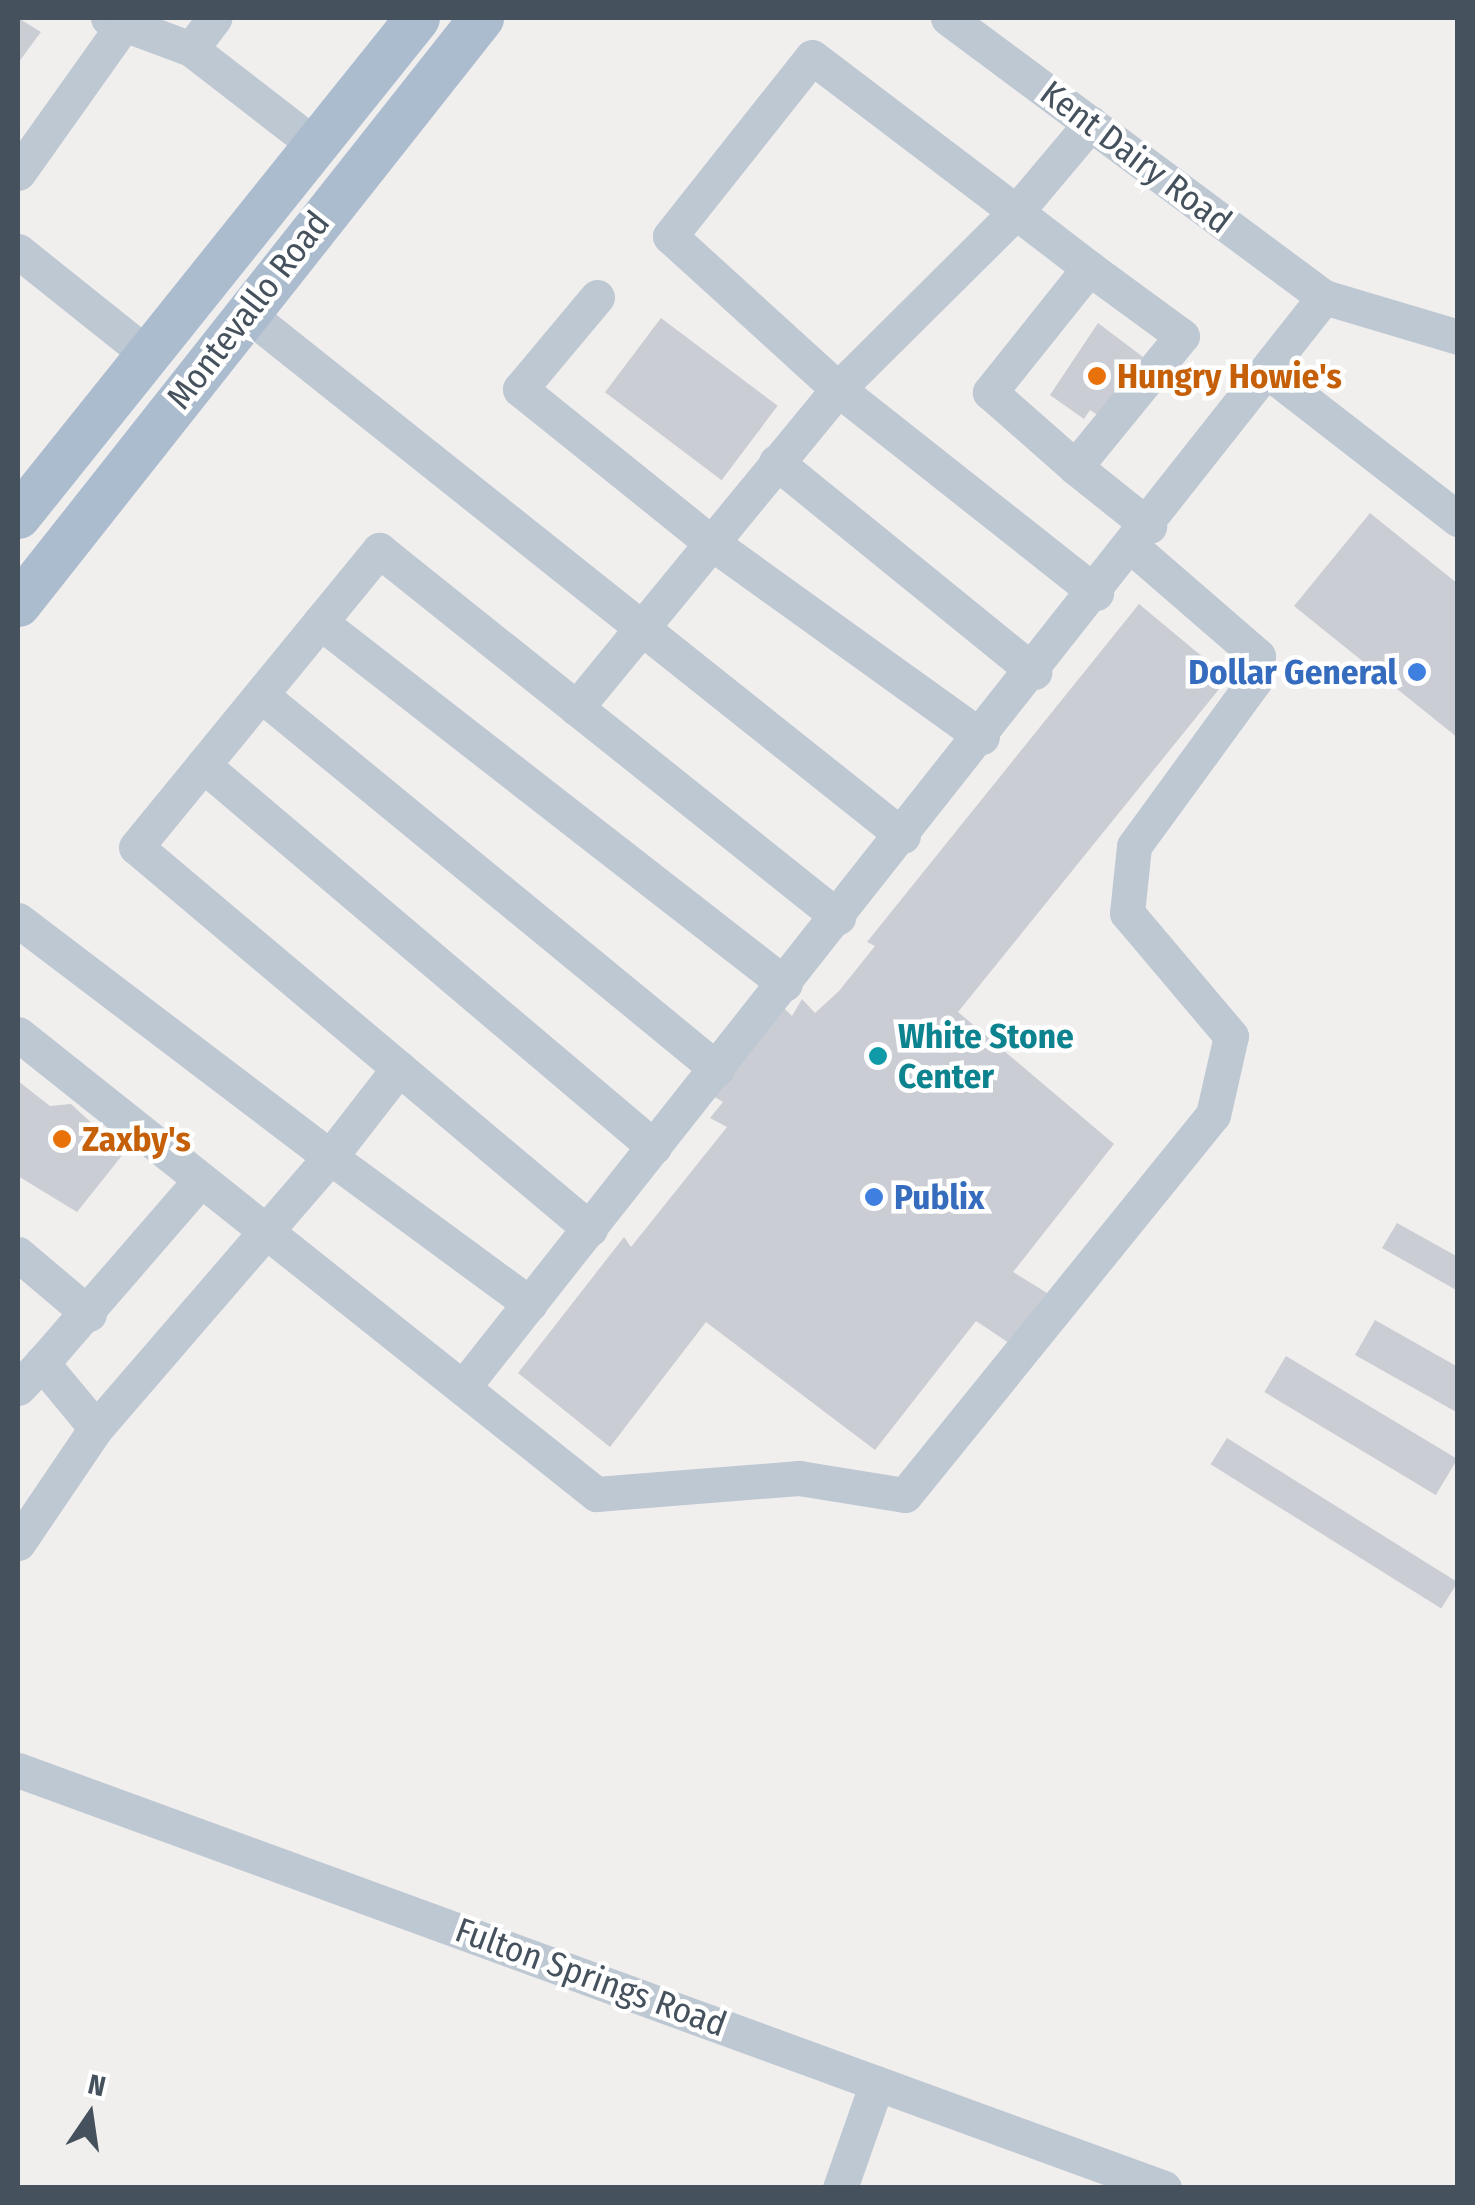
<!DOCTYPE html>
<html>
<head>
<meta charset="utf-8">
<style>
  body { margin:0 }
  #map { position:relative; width:1475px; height:2205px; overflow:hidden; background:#f1eeee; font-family:"Fira Sans Condensed",sans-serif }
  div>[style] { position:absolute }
  .building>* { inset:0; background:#cacdd4; transform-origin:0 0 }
  .minor>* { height:35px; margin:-17.5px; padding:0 17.5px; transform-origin:17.5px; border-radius:17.5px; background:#bec8d2 }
  .major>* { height:45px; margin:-22.5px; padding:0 22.5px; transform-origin:22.5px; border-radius:22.5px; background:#acbccf }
  .dots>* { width:28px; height:28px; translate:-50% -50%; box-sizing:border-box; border:5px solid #fff; border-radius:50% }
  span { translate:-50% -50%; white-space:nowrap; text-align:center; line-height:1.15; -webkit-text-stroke:9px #fff; paint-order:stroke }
  .street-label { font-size:35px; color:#45515d }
  .food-label { font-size:35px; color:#c56008; font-weight:700 }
  .left { translate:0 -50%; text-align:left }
  .shop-label { font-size:35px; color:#366cbe; font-weight:700 }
  .right { translate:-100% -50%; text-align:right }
  .culture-label { font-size:35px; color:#0d838f; font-weight:700 }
  .frame { position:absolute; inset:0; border:20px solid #45515d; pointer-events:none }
  .north { position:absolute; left:40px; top:2065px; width:100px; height:100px; -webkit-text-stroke:8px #fff; paint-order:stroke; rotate:13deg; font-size:28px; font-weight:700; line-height:40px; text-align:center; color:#45515d }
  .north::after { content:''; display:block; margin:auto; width:35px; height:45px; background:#45515d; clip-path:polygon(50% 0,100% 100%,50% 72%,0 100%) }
</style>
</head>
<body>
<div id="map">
  <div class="building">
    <div style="clip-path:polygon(18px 18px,41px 32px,18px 63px)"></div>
    <div style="left:661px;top:318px;width:146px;height:93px;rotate:37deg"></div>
    <div style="clip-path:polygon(1098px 323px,1143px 357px,1099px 416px,1090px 410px,1084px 419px,1050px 395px)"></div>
    <div style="clip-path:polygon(1370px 513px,1458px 584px,1458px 738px,1294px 606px)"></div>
    <div style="clip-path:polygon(1139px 604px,1228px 678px,958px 1012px,1114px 1144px,1013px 1272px,1047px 1293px,1009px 1343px,976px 1321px,875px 1450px,706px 1322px,610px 1447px,518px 1373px,624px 1237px,631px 1247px,727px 1127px,710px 1118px,723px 1102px,713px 1096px,783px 1007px,792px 1016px,802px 999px,815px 1013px,839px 991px,875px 946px,867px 942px)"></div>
    <div style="clip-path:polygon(18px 1081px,50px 1106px,71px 1104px,124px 1153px,77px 1212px,18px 1176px)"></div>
    <div style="clip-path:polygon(1397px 1223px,1458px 1257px,1458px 1291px,1382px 1248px)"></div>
    <div style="clip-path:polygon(1375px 1320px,1458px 1367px,1458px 1413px,1355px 1355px)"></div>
    <div style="left:1286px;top:1356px;width:200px;height:42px;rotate:31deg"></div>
    <div style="left:1227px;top:1438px;width:272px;height:31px;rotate:32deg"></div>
  </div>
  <div class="minor">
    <div style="left:108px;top:18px;width:89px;rotate:20.5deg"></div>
    <div style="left:191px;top:49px;width:39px;rotate:-53deg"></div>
    <div style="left:948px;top:18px;width:468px;rotate:36.6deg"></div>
    <div style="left:1324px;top:297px;width:140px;rotate:16.6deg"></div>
    <div style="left:191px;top:49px;width:155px;rotate:37.7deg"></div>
    <div style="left:812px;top:57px;width:256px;rotate:37.2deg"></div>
    <div style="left:1016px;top:212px;width:251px;rotate:135.2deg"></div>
    <div style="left:838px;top:389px;width:227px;rotate:-137.7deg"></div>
    <div style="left:670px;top:236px;width:228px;rotate:-51.6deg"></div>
    <div style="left:18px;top:173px;width:178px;rotate:-54.6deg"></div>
    <div style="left:18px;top:251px;width:164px;rotate:38.6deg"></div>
    <div style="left:1089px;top:268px;width:92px;rotate:-142.5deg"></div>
    <div style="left:1016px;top:212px;width:116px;rotate:-49.9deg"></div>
    <div style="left:597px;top:297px;width:120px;rotate:129.9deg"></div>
    <div style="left:520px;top:389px;width:243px;rotate:38.8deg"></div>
    <div style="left:709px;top:541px;width:336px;rotate:35.7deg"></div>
    <div style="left:245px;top:312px;width:841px;rotate:38.53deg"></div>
    <div style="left:1267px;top:371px;width:242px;rotate:37.8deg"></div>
    <div style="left:776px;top:462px;width:333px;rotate:39.1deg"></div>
    <div style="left:1075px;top:467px;width:169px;rotate:-50.8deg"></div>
    <div style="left:1182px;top:336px;width:115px;rotate:-143.8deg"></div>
    <div style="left:1089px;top:268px;width:159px;rotate:128.6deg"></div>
    <div style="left:990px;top:392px;width:113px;rotate:41.4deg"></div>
    <div style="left:1075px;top:467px;width:95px;rotate:38.6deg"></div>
    <div style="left:320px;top:622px;width:589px;rotate:37.9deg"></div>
    <div style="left:261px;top:695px;width:590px;rotate:39.36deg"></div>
    <div style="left:576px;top:708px;width:413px;rotate:-50.6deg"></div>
    <div style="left:838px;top:389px;width:329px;rotate:38.3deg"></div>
    <div style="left:203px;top:765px;width:591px;rotate:40.26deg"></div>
    <div style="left:18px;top:920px;width:392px;rotate:37.2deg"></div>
    <div style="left:330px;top:1157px;width:358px;rotate:130.8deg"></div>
    <div style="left:96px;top:1428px;width:139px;rotate:124.1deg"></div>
    <div style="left:18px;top:1034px;width:739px;rotate:38.51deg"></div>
    <div style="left:596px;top:1494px;width:204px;rotate:-4.5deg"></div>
    <div style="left:799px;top:1478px;width:107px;rotate:9.1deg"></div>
    <div style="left:905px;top:1495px;width:489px;rotate:-51deg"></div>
    <div style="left:1213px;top:1115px;width:81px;rotate:-77.2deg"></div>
    <div style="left:1231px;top:1036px;width:161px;rotate:-130.2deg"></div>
    <div style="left:1127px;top:913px;width:67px;rotate:-84deg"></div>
    <div style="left:1134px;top:846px;width:205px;rotate:-53.9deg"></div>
    <div style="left:1255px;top:680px;width:24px;rotate:-83deg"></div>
    <div style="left:1258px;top:656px;width:167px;rotate:-139.1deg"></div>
    <div style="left:399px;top:1068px;width:113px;rotate:127.8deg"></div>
    <div style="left:330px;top:1157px;width:248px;rotate:36.3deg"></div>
    <div style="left:590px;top:1229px;width:593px;rotate:-139.92deg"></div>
    <div style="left:136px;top:847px;width:384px;rotate:-50.7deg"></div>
    <div style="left:379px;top:550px;width:588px;rotate:38.64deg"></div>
    <div style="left:18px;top:1254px;width:93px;rotate:40.2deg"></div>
    <div style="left:464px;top:1386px;width:1388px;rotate:-51.7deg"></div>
    <div style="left:18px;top:1388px;width:35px;rotate:-46deg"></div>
    <div style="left:96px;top:1428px;width:85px;rotate:-129.7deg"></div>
    <div style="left:42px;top:1363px;width:237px;rotate:-49.1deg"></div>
    <div style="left:18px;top:1770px;width:1220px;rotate:20.04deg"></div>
    <div style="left:840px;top:2188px;width:111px;rotate:-70.6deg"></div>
  </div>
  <div class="major">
    <div style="left:18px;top:516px;width:638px;rotate:-51.3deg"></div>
    <div style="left:18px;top:604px;width:747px;rotate:-51.69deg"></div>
  </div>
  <div class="dots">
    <div style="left:1097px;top:376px;background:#e8710a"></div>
    <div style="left:1417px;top:672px;background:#3f7fe0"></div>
    <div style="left:878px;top:1056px;background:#0f9aa8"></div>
    <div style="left:62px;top:1139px;background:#e8710a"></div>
    <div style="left:874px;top:1197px;background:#3f7fe0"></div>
  </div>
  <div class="street-label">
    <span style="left:1136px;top:157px;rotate:37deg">Kent Dairy Road</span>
    <span style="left:248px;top:310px;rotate:-52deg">Montevallo Road</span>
    <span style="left:591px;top:1977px;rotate:20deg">Fulton Springs Road</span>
  </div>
  <div class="food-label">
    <span class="left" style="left:1117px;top:376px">Hungry Howie's</span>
    <span class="left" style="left:82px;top:1139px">Zaxby's</span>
  </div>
  <div class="shop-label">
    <span class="right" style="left:1397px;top:672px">Dollar General</span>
    <span class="left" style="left:894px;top:1197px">Publix</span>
  </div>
  <div class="culture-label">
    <span class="left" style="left:898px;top:1056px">White Stone<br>Center</span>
  </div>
  <div class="frame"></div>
  <div class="north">N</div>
</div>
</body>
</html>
